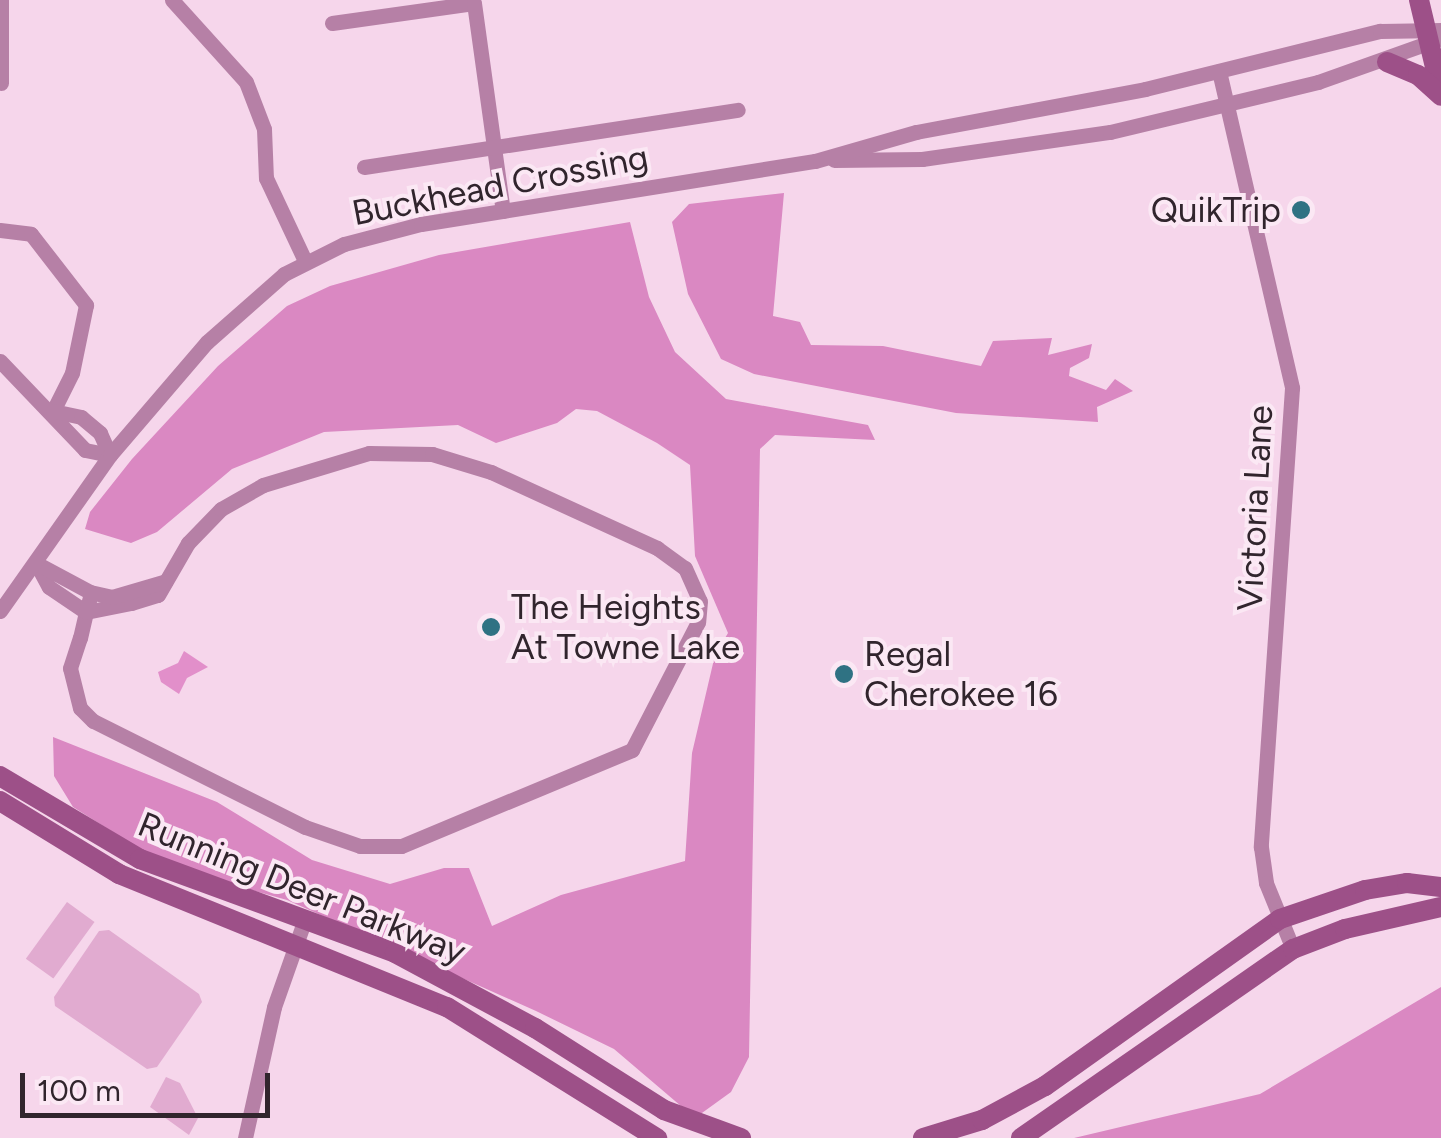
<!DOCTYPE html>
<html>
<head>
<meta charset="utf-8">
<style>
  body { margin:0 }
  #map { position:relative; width:1441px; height:1138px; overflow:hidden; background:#f6d6eb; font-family:Figtree,sans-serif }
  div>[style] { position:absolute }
  .green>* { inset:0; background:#e1abd0; transform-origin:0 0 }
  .forest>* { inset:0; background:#da88c2 }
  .water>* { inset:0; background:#e28fca }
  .street>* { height:15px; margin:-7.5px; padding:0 7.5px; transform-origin:7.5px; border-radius:7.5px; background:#b680a6 }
  .secondary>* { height:20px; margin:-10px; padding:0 10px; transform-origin:10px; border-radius:10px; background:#9d5088 }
  .dots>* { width:28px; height:28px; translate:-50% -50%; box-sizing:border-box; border:5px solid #fbe8f4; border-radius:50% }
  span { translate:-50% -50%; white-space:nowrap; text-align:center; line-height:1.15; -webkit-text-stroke:8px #fbe8f4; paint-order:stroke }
  .street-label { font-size:35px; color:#31252d }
  .poi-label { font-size:35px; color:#31252d }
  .right { translate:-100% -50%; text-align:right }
  .left { translate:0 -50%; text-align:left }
  .scale { position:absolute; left:20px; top:1073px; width:250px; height:45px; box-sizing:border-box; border:5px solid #31252d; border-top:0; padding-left:12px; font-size:30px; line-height:35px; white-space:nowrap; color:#31252d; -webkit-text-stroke:8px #fbe8f4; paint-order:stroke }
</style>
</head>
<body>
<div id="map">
  <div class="green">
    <div style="left:67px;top:902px;width:34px;height:70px;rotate:36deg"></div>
    <div style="clip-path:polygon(109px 930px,199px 994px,202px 1002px,157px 1067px,147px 1069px,55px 1006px,54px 997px,99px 931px)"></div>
    <div style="clip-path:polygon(166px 1077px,180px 1083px,198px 1118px,189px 1135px,150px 1107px)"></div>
  </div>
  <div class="forest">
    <div style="clip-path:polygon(784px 193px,773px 316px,800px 322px,811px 345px,883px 346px,981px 366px,993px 341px,1052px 338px,1048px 355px,1092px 344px,1089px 358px,1070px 368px,1069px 376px,1106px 390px,1115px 379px,1133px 391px,1097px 407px,1098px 422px,956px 413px,754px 374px,721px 359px,688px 294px,672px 222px,689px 204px)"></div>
    <div style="clip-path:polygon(630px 222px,649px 297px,675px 352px,726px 399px,868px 425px,875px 440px,775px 435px,760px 449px,749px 1057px,731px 1092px,695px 1118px,614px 1049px,536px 1011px,287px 900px,167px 866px,73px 807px,54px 776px,53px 737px,217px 802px,312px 860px,390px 884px,444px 868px,469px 868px,492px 926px,561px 895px,685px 861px,692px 753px,715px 655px,728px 633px,695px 556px,690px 465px,657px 443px,597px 411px,576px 409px,557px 423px,496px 443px,458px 425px,324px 432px,232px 469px,157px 532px,131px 543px,85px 529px,90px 512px,132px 459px,218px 366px,287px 306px,330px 286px,439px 255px)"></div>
    <div style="clip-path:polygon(1441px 987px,1441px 1138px,1074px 1138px,1260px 1094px)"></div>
  </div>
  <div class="water">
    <div style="clip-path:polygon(184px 651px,208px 667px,187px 678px,179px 694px,161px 682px,158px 672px,178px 663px)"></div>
  </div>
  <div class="street">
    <div style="left:172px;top:0;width:110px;rotate:47.9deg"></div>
    <div style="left:246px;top:82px;width:50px;rotate:69deg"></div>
    <div style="left:264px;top:129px;width:49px;rotate:87.7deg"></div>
    <div style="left:266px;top:178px;width:92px;rotate:64.8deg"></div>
    <div style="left:332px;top:23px;width:143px;rotate:-8deg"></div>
    <div style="left:474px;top:3px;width:210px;rotate:82.1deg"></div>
    <div style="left:1219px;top:71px;width:325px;rotate:77deg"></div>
    <div style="left:1292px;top:388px;width:460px;rotate:93.9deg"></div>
    <div style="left:1261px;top:847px;width:36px;rotate:82deg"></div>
    <div style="left:1266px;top:883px;width:71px;rotate:67.8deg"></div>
    <div style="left:1px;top:83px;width:83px;rotate:-90deg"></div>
    <div style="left:834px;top:160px;width:88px;rotate:-0.7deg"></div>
    <div style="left:922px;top:159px;width:190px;rotate:-8.2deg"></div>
    <div style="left:1110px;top:132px;width:214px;rotate:-13.5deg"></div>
    <div style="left:1318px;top:82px;width:125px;rotate:-19.6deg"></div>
    <div style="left:364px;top:167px;width:378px;rotate:-8.7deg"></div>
    <div style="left:0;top:230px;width:31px;rotate:7deg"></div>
    <div style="left:31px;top:234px;width:90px;rotate:52.2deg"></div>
    <div style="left:86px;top:305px;width:69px;rotate:101.6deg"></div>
    <div style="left:72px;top:373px;width:42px;rotate:116.6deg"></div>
    <div style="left:0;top:361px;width:123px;rotate:46.3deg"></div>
    <div style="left:85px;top:450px;width:25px;rotate:11deg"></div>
    <div style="left:53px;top:411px;width:29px;rotate:12deg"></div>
    <div style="left:81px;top:417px;width:25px;rotate:40deg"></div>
    <div style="left:100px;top:433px;width:24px;rotate:66deg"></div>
    <div style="left:36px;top:563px;width:27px;rotate:62deg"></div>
    <div style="left:49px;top:587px;width:45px;rotate:34deg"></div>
    <div style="left:86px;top:612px;width:46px;rotate:-11.3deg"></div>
    <div style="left:131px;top:603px;width:28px;rotate:-17deg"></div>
    <div style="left:158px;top:595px;width:60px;rotate:-60deg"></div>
    <div style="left:188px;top:543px;width:47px;rotate:-45.9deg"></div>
    <div style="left:221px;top:509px;width:48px;rotate:-29.7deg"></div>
    <div style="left:263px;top:485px;width:111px;rotate:-16.8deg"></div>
    <div style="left:369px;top:453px;width:63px;rotate:0.9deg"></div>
    <div style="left:432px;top:454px;width:62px;rotate:17deg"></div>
    <div style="left:491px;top:472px;width:183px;rotate:24.6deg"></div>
    <div style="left:657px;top:548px;width:34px;rotate:36deg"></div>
    <div style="left:685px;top:568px;width:36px;rotate:66deg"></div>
    <div style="left:700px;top:601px;width:21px;rotate:95deg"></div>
    <div style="left:698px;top:622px;width:144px;rotate:117.3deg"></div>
    <div style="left:632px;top:750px;width:250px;rotate:157.4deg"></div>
    <div style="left:401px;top:846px;width:41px;rotate:180deg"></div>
    <div style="left:360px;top:846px;width:58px;rotate:-160.9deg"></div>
    <div style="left:305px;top:827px;width:237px;rotate:-153.4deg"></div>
    <div style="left:93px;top:721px;width:18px;rotate:-135deg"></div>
    <div style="left:80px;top:708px;width:41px;rotate:-104deg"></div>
    <div style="left:70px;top:668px;width:32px;rotate:-72deg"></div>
    <div style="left:80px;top:638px;width:27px;rotate:-77deg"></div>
    <div style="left:86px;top:612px;width:20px;rotate:-75deg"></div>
    <div style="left:36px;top:563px;width:61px;rotate:28.2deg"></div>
    <div style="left:90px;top:592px;width:23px;rotate:13deg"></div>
    <div style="left:112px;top:597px;width:56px;rotate:-16.5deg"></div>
    <div style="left:0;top:611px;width:191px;rotate:-54.8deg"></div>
    <div style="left:110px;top:455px;width:149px;rotate:-49.4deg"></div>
    <div style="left:207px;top:342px;width:103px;rotate:-41.4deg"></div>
    <div style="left:284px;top:274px;width:67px;rotate:-26.6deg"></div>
    <div style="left:344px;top:244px;width:80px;rotate:-14.6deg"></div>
    <div style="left:421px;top:224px;width:399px;rotate:-9.1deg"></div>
    <div style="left:815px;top:161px;width:105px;rotate:-16deg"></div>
    <div style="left:916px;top:132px;width:233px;rotate:-10.6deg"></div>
    <div style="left:1145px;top:89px;width:242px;rotate:-13.9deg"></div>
    <div style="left:1380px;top:31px;width:61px;rotate:-0.9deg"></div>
    <div style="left:245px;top:1138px;width:134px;rotate:-77.5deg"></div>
    <div style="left:274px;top:1007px;width:93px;rotate:-70.6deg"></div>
  </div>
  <div class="secondary">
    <div style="left:1419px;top:0;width:95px;rotate:76.6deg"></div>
    <div style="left:1387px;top:62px;width:34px;rotate:23deg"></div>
    <div style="left:1418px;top:75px;width:31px;rotate:42deg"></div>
    <div style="left:0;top:776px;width:163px;rotate:30.7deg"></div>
    <div style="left:140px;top:859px;width:272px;rotate:20.2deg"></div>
    <div style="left:395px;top:953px;width:159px;rotate:28.2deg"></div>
    <div style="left:535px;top:1028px;width:153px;rotate:32.4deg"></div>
    <div style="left:664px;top:1110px;width:82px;rotate:20deg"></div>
    <div style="left:0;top:801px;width:140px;rotate:31.5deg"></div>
    <div style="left:119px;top:874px;width:354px;rotate:22.1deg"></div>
    <div style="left:447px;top:1007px;width:248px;rotate:32deg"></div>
    <div style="left:923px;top:1138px;width:62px;rotate:-17deg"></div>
    <div style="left:982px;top:1120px;width:72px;rotate:-28.4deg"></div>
    <div style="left:1045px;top:1086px;width:288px;rotate:-35.4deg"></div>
    <div style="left:1280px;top:919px;width:90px;rotate:-18.8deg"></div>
    <div style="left:1365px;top:890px;width:43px;rotate:-9.5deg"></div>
    <div style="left:1407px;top:883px;width:34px;rotate:7deg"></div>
    <div style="left:1021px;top:1138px;width:331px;rotate:-34.8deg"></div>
    <div style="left:1293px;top:949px;width:56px;rotate:-21deg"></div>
    <div style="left:1345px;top:929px;width:98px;rotate:-12.9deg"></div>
  </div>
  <div class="dots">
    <div style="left:1301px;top:210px;background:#2f7283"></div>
    <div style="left:491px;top:627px;background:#2f7283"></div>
    <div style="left:844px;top:674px;background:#2f7283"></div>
  </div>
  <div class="street-label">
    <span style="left:500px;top:185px;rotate:-11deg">Buckhead Crossing</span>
    <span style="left:1255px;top:508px;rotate:-87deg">Victoria Lane</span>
    <span style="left:302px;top:888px;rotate:22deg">Running Deer Parkway</span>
  </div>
  <div class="poi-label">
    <span class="right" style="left:1281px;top:210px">QuikTrip</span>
    <span class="left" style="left:511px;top:627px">The Heights<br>At Towne Lake</span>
    <span class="left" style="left:864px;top:674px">Regal<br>Cherokee 16</span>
  </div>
  <div class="scale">100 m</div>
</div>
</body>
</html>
